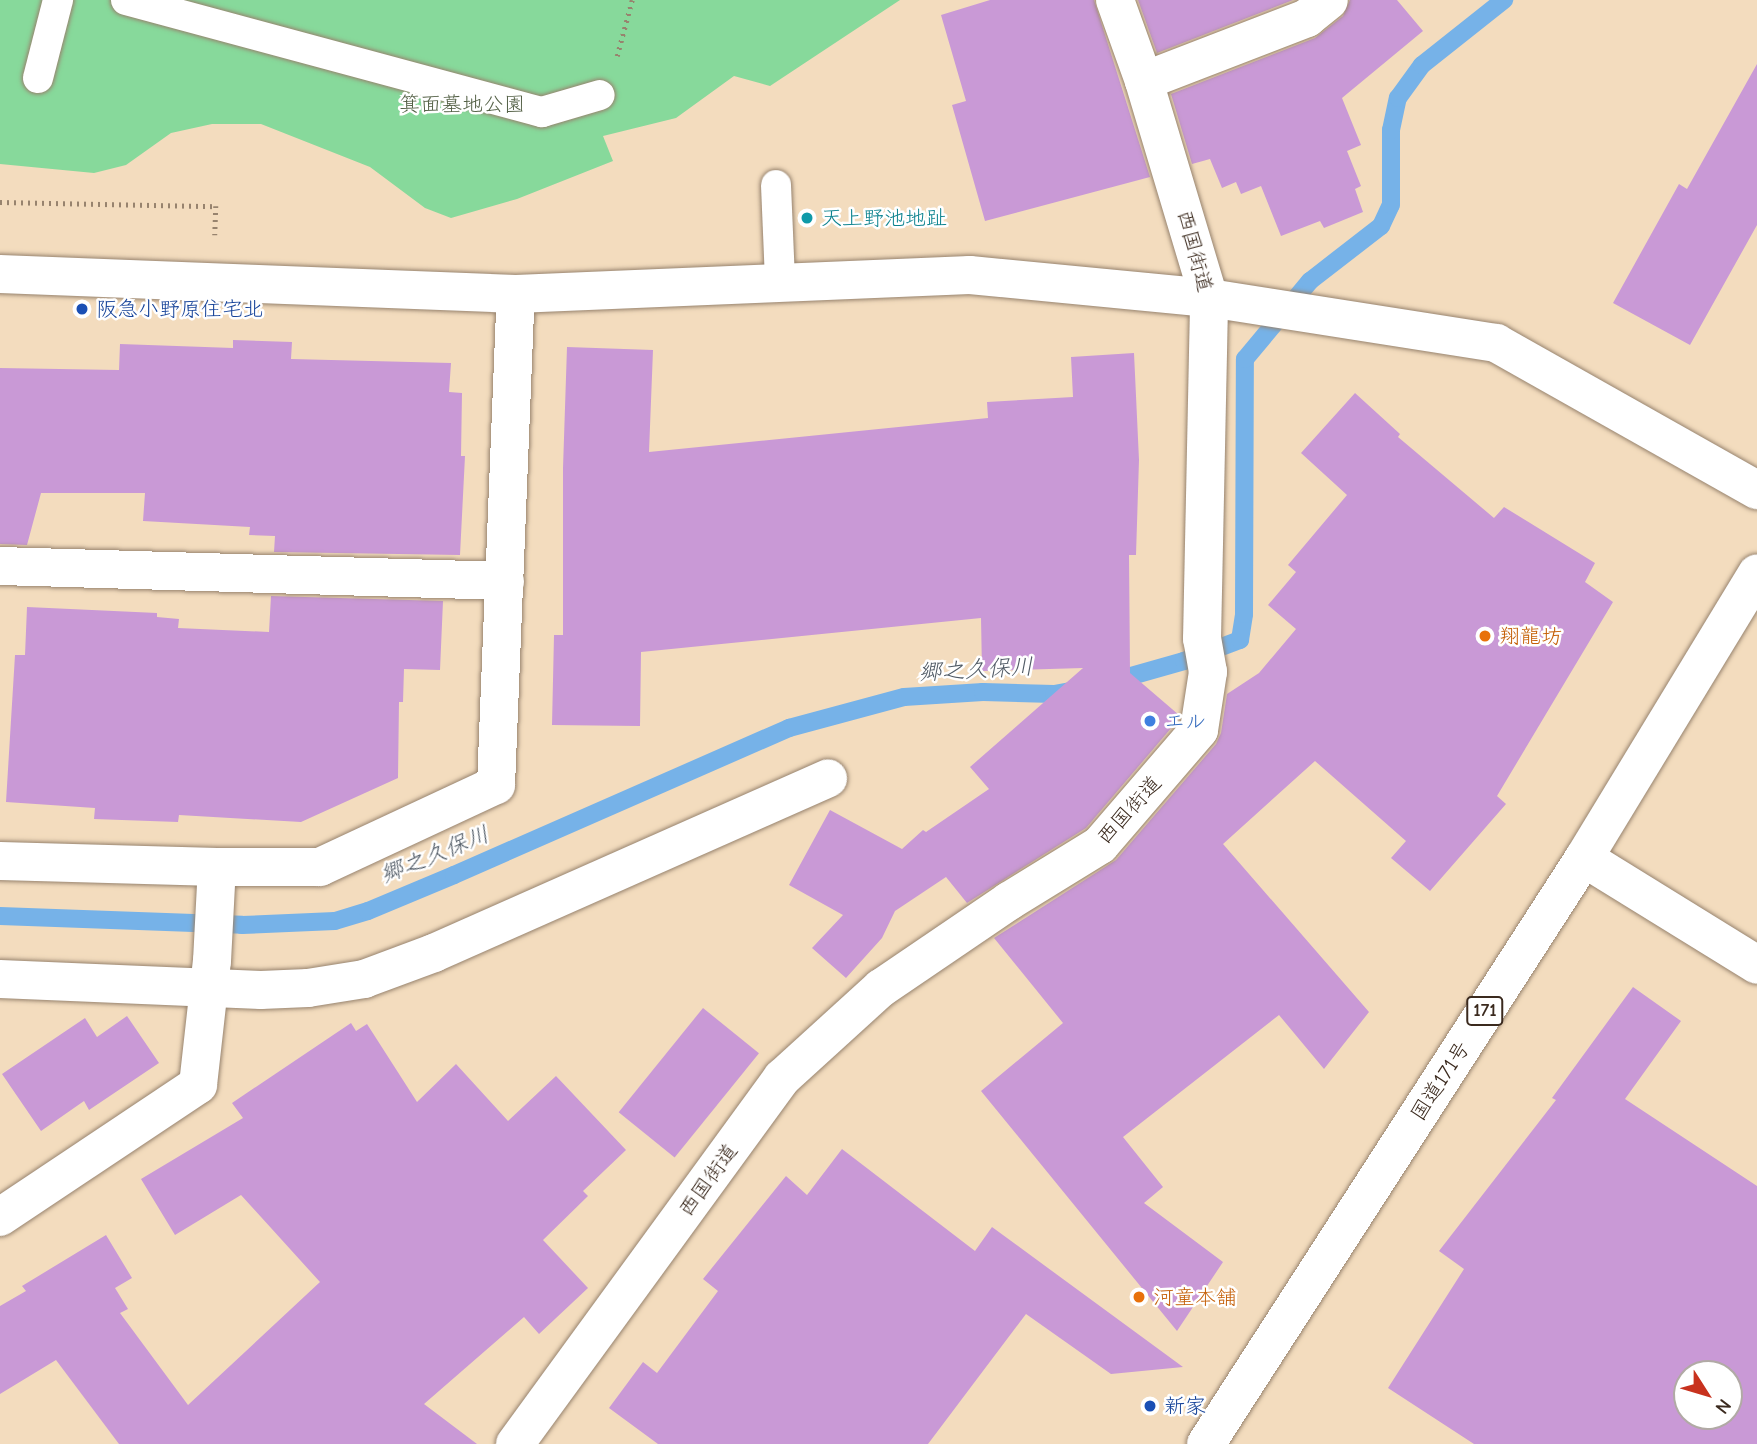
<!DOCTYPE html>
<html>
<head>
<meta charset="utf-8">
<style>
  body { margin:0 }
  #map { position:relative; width:1757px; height:1444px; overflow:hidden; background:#f3dcbe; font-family:"Comic Neue","Klee One",sans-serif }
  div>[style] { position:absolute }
  .green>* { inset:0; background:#87d99b }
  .stream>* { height:18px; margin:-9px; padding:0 9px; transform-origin:9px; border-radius:9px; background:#76b2e8 }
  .building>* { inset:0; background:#c999d6; transform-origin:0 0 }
  .path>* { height:4.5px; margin-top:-2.25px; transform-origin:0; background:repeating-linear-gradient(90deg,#97836e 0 2px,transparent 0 7px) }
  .roads { filter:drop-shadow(0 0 2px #97836e) drop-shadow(0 0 2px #97836e) }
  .lane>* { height:30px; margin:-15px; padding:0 15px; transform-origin:15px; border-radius:15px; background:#fff }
  .street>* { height:38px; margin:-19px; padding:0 19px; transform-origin:19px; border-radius:19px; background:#fff }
  .secondary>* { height:38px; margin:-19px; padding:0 19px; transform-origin:19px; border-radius:19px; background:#fff }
  .highway>* { height:38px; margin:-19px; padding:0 19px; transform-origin:19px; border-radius:19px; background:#fff }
  .dots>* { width:19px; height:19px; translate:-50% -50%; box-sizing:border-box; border:4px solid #fff; border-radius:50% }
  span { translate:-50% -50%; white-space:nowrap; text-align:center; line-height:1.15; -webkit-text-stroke:5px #fff; paint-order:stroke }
  .shield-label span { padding:2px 5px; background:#fff; border:2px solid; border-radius:5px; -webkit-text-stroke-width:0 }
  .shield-label { font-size:19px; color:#3b2a1e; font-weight:700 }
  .park-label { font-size:21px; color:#525f44 }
  .culture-label { font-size:21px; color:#0d838f }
  .left { translate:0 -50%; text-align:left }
  .street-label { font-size:21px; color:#3b2a1e }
  .transit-label { font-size:21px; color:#164399 }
  .food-label { font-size:21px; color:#c56008 }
  .shop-label { font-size:21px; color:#366cbe }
  .water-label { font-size:23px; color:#505a65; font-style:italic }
  .north { position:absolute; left:1673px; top:1360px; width:70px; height:70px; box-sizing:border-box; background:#fff; border:2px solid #b1aaa5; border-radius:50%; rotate:127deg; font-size:19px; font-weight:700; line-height:28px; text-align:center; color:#3b2a1e }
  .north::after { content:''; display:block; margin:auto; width:24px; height:32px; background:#c8321e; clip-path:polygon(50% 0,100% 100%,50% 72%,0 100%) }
</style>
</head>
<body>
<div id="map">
  <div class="green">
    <div style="clip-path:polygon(0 0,900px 0,770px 86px,734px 76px,676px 118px,603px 136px,613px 161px,517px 199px,451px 218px,425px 208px,370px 167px,261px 124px,212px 124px,171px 133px,126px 165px,94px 173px,0 164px)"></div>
  </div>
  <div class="stream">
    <div style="left:1110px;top:682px;width:77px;rotate:-15.8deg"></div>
    <div style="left:1184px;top:661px;width:60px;rotate:-20.6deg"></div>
    <div style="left:1240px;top:640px;width:26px;rotate:-81deg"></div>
    <div style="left:1244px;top:614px;width:255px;rotate:-89.8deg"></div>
    <div style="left:1245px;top:359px;width:102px;rotate:-50.2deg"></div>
    <div style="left:1310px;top:281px;width:90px;rotate:-37.8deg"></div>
    <div style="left:1381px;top:226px;width:23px;rotate:-65deg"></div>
    <div style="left:1391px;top:205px;width:75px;rotate:-90deg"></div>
    <div style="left:1391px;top:130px;width:33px;rotate:-78deg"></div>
    <div style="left:1398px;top:98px;width:41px;rotate:-54deg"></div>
    <div style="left:1422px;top:65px;width:105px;rotate:-38.4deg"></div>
    <div style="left:0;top:916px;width:242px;rotate:2.1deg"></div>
    <div style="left:242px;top:925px;width:93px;rotate:-2.5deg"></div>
    <div style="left:335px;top:921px;width:34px;rotate:-17deg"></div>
    <div style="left:368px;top:911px;width:93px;rotate:-22.7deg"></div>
    <div style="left:454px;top:875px;width:366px;rotate:-23.7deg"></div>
    <div style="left:789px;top:728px;width:119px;rotate:-15.1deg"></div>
    <div style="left:904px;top:697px;width:79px;rotate:-3.6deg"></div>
    <div style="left:983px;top:692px;width:71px;rotate:1.6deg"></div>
    <div style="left:1054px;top:694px;width:22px;rotate:-10deg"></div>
  </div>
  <div class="building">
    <div style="clip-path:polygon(990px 0,1094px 0,1150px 177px,985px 221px,952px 105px,966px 101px,941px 15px)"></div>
    <div style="clip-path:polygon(1138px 0,1293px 0,1157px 53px)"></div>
    <div style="clip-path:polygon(1350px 0,1397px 0,1423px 31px,1342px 98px,1361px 145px,1347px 151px,1361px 186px,1355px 189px,1363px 212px,1324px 228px,1320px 221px,1281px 236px,1261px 186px,1241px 194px,1236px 182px,1222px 188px,1210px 159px,1192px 164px,1171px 94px,1315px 38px,1343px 16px)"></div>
    <div style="clip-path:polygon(1757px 64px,1757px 225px,1690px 345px,1613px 303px,1679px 184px,1687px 189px)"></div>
    <div style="clip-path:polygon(233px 340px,292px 342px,291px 359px,451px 363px,449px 392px,462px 393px,461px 456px,465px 456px,460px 555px,274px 552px,275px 536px,249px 535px,250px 527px,143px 521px,145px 493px,41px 493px,27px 545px,0 544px,0 368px,119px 370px,120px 344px,233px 348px)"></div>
    <div style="clip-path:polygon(567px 347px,653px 350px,649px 452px,988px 418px,987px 402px,1073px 397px,1071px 357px,1134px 353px,1139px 460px,1136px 555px,1129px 555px,1130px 673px,1179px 715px,1178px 720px,1086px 828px,967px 903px,946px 877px,895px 911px,882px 938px,846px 978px,812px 948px,843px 915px,789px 885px,830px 810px,902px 849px,923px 830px,926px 832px,989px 789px,970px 767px,1083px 668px,982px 671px,981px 618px,641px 652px,640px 726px,552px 725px,554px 635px,563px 635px,563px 468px)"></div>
    <div style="clip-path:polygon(1355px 393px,1400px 434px,1398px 437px,1494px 518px,1504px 507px,1595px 563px,1585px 582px,1613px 602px,1497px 796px,1506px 804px,1430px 891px,1391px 858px,1406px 841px,1315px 761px,1223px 844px,1369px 1012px,1324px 1069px,1279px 1015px,1123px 1137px,1163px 1187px,1144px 1203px,1223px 1262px,1177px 1331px,981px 1091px,1063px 1023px,994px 938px,1116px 860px,1216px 744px,1221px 733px,1227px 694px,1259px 673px,1296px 629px,1268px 605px,1296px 572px,1288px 565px,1347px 495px,1301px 453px)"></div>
    <div style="clip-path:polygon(271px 596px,443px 601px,440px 670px,404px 669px,403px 702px,399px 702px,398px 778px,301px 822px,179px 815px,178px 822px,94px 819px,95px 808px,6px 802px,15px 655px,25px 655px,27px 607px,157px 613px,157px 617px,179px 619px,178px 628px,269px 632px)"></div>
    <div style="clip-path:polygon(evenodd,1633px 987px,1681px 1021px,1625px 1099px,1757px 1186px,1757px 1444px,1474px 1444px,1388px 1388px,1464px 1269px,1439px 1251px,1556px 1100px,1552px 1098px,1633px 987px,1687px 1374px,1729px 1374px,1729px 1416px,1687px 1416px,1687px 1374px)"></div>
    <div style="left:703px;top:1008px;width:72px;height:134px;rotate:39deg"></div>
    <div style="clip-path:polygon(127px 1016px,159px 1063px,89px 1110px,84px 1101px,41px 1131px,2px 1074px,85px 1018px,97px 1037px)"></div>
    <div style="clip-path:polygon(351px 1023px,356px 1031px,367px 1024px,417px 1102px,456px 1064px,508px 1121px,556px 1076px,626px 1150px,583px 1191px,588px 1196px,543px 1240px,588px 1288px,539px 1334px,524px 1317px,424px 1404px,477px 1444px,119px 1444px,56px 1360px,0 1394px,0 1306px,26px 1291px,22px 1286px,106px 1235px,132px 1278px,115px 1288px,128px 1309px,120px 1313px,188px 1405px,320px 1282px,241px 1195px,175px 1235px,141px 1179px,243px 1118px,232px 1103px)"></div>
    <div style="clip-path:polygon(842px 1149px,975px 1251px,992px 1227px,1183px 1367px,1111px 1374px,1026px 1314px,928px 1444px,658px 1444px,609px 1408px,643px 1362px,657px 1373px,718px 1291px,703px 1279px,786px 1176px,807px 1195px)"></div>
  </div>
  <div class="path">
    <div style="left:617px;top:56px;width:58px;rotate:-75deg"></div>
    <div style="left:0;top:202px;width:216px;rotate:1.1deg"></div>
    <div style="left:216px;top:206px;width:29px;rotate:92deg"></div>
  </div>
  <div class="roads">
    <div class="lane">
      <div style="left:126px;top:0;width:431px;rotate:15.1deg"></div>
      <div style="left:542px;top:112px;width:60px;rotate:-16.3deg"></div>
      <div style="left:38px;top:78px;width:81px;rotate:-75.6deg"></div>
      <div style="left:776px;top:185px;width:97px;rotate:87.6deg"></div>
    </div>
    <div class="street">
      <div style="left:1144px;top:81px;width:175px;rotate:-21.1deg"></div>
      <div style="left:1307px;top:18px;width:28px;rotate:-39deg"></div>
      <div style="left:0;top:566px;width:505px;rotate:1.7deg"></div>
      <div style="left:1584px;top:858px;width:203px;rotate:31.7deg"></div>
      <div style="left:0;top:861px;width:217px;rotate:1.6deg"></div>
      <div style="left:217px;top:867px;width:103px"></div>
      <div style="left:320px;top:867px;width:194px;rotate:-25deg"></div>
      <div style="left:496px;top:785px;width:491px;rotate:-87.7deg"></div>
      <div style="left:0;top:979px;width:261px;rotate:2.4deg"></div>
      <div style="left:261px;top:990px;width:47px;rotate:-2.4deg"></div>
      <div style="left:308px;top:988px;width:57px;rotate:-9.1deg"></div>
      <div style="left:364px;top:979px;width:75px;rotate:-20.4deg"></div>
      <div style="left:434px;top:953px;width:431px;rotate:-23.9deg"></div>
      <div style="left:0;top:1217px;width:238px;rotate:-33.7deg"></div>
      <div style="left:198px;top:1085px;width:125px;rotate:-83.6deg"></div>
      <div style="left:212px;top:961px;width:94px;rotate:-87deg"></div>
      <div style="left:515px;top:1444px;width:453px;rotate:-53.9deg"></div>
      <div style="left:782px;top:1078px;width:134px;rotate:-42.3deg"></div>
      <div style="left:881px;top:988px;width:155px;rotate:-34.2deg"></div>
      <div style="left:1009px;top:901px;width:107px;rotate:-31.6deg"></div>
      <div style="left:1100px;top:845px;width:152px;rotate:-49.3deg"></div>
      <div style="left:1199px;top:730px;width:59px;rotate:-81.2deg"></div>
      <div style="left:1208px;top:672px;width:34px;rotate:-100deg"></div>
      <div style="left:1202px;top:639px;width:341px;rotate:-88.8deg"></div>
      <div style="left:1209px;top:298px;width:227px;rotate:-106.7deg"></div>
      <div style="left:1144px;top:81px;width:86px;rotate:-109.7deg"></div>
    </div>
    <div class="secondary">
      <div style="left:0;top:274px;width:516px;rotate:2.22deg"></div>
      <div style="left:516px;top:294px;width:454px;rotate:-2.4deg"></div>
      <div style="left:970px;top:275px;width:240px;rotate:5.5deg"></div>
      <div style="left:1209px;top:298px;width:291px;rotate:8.9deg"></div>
      <div style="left:1496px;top:343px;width:300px;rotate:29.4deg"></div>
    </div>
    <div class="highway">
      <div style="left:1206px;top:1444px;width:697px;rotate:-57.18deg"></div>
      <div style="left:1584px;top:858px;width:333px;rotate:-58.7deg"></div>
    </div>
  </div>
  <div class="dots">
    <div style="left:807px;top:218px;background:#0f9aa8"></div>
    <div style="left:82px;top:309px;background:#1a4fb4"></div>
    <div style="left:1485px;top:636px;background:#e8710a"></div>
    <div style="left:1150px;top:721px;background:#3f7fe0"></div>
    <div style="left:1139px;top:1297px;background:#e8710a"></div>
    <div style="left:1150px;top:1406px;background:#1a4fb4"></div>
  </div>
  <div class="shield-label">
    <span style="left:1485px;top:1011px">171</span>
  </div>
  <div class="park-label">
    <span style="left:462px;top:104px">箕面墓地公園</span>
  </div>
  <div class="culture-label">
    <span class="left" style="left:821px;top:218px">天上野池地趾</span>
  </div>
  <div class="street-label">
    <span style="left:1195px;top:251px;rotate:75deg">西国街道</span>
    <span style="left:1129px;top:810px;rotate:-48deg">西国街道</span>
    <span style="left:1440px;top:1081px;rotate:-57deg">国道171号</span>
    <span style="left:708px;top:1180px;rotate:-54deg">西国街道</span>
  </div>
  <div class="transit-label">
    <span class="left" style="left:96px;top:309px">阪急小野原住宅北</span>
    <span class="left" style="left:1164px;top:1406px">新家</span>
  </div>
  <div class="food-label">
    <span class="left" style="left:1499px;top:636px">翔龍坊</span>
    <span class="left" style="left:1153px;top:1297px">河童本舗</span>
  </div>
  <div class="shop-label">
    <span class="left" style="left:1164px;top:721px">エル</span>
  </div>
  <div class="water-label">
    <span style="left:976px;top:670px;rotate:-3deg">郷之久保川</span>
    <span style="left:435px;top:855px;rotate:-22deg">郷之久保川</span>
  </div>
  <div class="north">N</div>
</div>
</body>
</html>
